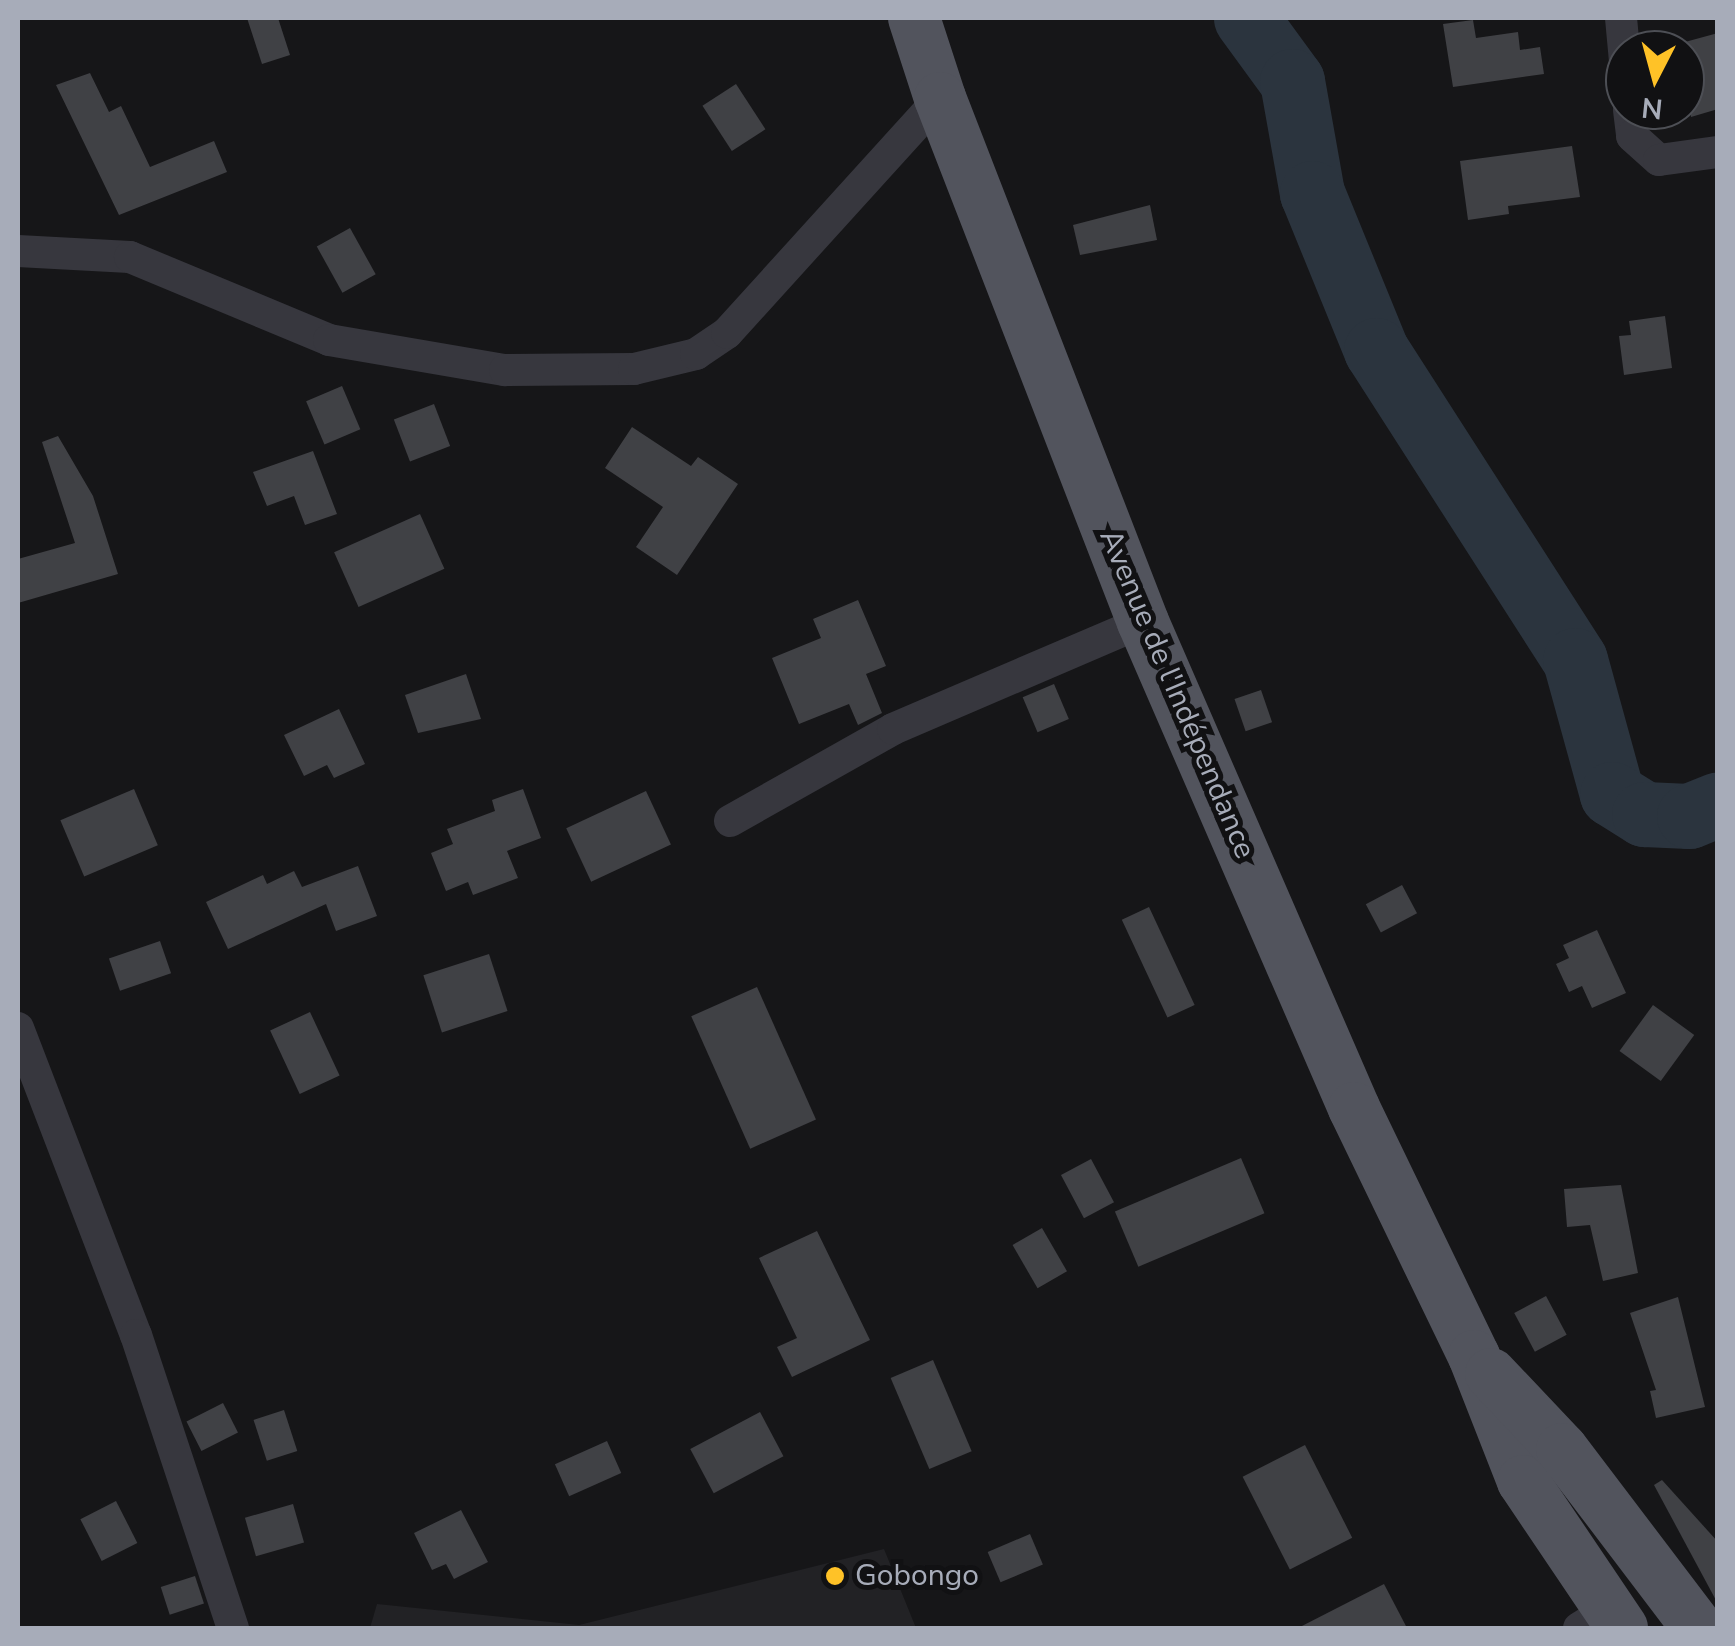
<!DOCTYPE html>
<html>
<head>
<meta charset="utf-8">
<style>
  body { margin:0 }
  #map { position:relative; width:1735px; height:1646px; overflow:hidden; background:#161618; font-family:"Nunito Sans",sans-serif }
  div>[style] { position:absolute }
  .built>* { inset:0; background:#222225 }
  .river>* { height:65px; margin:-32.5px; padding:0 32.5px; transform-origin:32.5px; border-radius:32.5px; background:#2b343e }
  .building>* { inset:0; background:#404145; transform-origin:0 0 }
  .street>* { height:32px; margin:-16px; padding:0 16px; transform-origin:16px; border-radius:16px; background:#37373e }
  .primary>* { height:52px; margin:-26px; padding:0 26px; transform-origin:26px; border-radius:26px; background:#52545d }
  .dots>* { width:28px; height:28px; translate:-50% -50%; box-sizing:border-box; border:5px solid #111113; border-radius:50% }
  span { translate:-50% -50%; white-space:nowrap; text-align:center; line-height:1.15; -webkit-text-stroke:10px #111113; paint-order:stroke }
  .street-label { font-size:30px; color:#a7acb9 }
  .poi-label { font-size:30px; color:#a7acb9 }
  .left { translate:0 -50%; text-align:left }
  .frame { position:absolute; inset:0; border:20px solid #a7acb9; pointer-events:none }
  .north { position:absolute; left:1605px; top:30px; width:100px; height:100px; box-sizing:border-box; background:#111113; border:2px solid #4d4f55; border-radius:50%; rotate:186deg; font-size:28px; font-weight:700; line-height:40px; text-align:center; color:#a7acb9 }
  .north::after { content:''; display:block; margin:auto; width:35px; height:45px; background:#ffc227; clip-path:polygon(50% 0,100% 100%,50% 72%,0 100%) }
</style>
</head>
<body>
<div id="map">
  <div class="built">
    <div style="clip-path:polygon(884px 1549px,916px 1628px,370px 1628px,377px 1604px,579px 1625px)"></div>
  </div>
  <div class="river">
    <div style="left:1246px;top:18px;width:78px;rotate:53.9deg"></div>
    <div style="left:1292px;top:81px;width:114px;rotate:79.9deg"></div>
    <div style="left:1312px;top:193px;width:170px;rotate:67.8deg"></div>
    <div style="left:1376px;top:350px;width:368px;rotate:57.3deg"></div>
    <div style="left:1575px;top:660px;width:139px;rotate:74.6deg"></div>
    <div style="left:1612px;top:794px;width:38px;rotate:32deg"></div>
    <div style="left:1644px;top:814px;width:45px;rotate:2.5deg"></div>
    <div style="left:1689px;top:816px;width:31px;rotate:-22deg"></div>
  </div>
  <div class="building">
    <div style="clip-path:polygon(247px 18px,278px 18px,290px 55px,262px 64px)"></div>
    <div style="clip-path:polygon(1473px 20px,1476px 38px,1518px 32px,1520px 50px,1540px 47px,1544px 74px,1453px 87px,1443px 24px)"></div>
    <div style="clip-path:polygon(1718px 33px,1718px 109px,1691px 117px,1685px 42px)"></div>
    <div style="clip-path:polygon(90px 73px,109px 112px,121px 106px,150px 167px,214px 141px,227px 172px,119px 215px,56px 85px)"></div>
    <div style="left:736px;top:84px;width:54px;height:40px;rotate:57deg"></div>
    <div style="clip-path:polygon(1572px 146px,1580px 197px,1508px 206px,1509px 214px,1468px 220px,1460px 161px)"></div>
    <div style="clip-path:polygon(1150px 205px,1157px 240px,1080px 255px,1073px 225px)"></div>
    <div style="left:350px;top:228px;width:53px;height:38px;rotate:61deg"></div>
    <div style="clip-path:polygon(1665px 316px,1672px 368px,1624px 375px,1619px 336px,1631px 335px,1629px 321px)"></div>
    <div style="left:342px;top:386px;width:47px;height:39px;rotate:67deg"></div>
    <div style="left:434px;top:404px;width:45px;height:43px;rotate:69deg"></div>
    <div style="clip-path:polygon(632px 427px,691px 466px,698px 457px,738px 484px,677px 575px,636px 547px,663px 507px,605px 468px)"></div>
    <div style="clip-path:polygon(58px 436px,93px 496px,118px 574px,18px 603px,18px 559px,75px 543px,42px 442px)"></div>
    <div style="clip-path:polygon(313px 451px,337px 514px,305px 525px,294px 496px,267px 506px,253px 472px)"></div>
    <div style="left:420px;top:514px;width:60px;height:94px;rotate:66deg"></div>
    <div style="clip-path:polygon(858px 600px,886px 666px,866px 674px,882px 713px,858px 725px,849px 704px,799px 724px,772px 658px,821px 638px,813px 619px)"></div>
    <div style="clip-path:polygon(466px 674px,481px 719px,418px 733px,405px 695px)"></div>
    <div style="left:1054px;top:684px;width:38px;height:34px;rotate:67deg"></div>
    <div style="left:1261px;top:690px;width:34px;height:28px;rotate:71deg"></div>
    <div style="clip-path:polygon(339px 709px,365px 764px,334px 778px,327px 765px,304px 776px,284px 735px)"></div>
    <div style="left:134px;top:789px;width:61px;height:80px;rotate:67deg"></div>
    <div style="clip-path:polygon(523px 789px,541px 838px,507px 851px,518px 878px,473px 895px,468px 882px,446px 891px,431px 853px,453px 844px,447px 829px,495px 811px,492px 800px)"></div>
    <div style="left:646px;top:791px;width:59px;height:88px;rotate:65deg"></div>
    <div style="clip-path:polygon(358px 866px,377px 916px,336px 931px,326px 904px,228px 949px,206px 902px,263px 875px,267px 884px,294px 871px,302px 887px)"></div>
    <div style="left:1402px;top:885px;width:32px;height:41px;rotate:62deg"></div>
    <div style="left:1149px;top:907px;width:108px;height:30px;rotate:65deg"></div>
    <div style="clip-path:polygon(1597px 930px,1626px 993px,1592px 1008px,1582px 986px,1569px 992px,1556px 964px,1569px 958px,1563px 945px)"></div>
    <div style="left:160px;top:941px;width:34px;height:54px;rotate:71deg"></div>
    <div style="left:489px;top:954px;width:60px;height:69px;rotate:72deg"></div>
    <div style="left:757px;top:987px;width:145px;height:72px;rotate:66deg"></div>
    <div style="left:1653px;top:1005px;width:51px;height:57px;rotate:36deg"></div>
    <div style="left:310px;top:1012px;width:70px;height:44px;rotate:65deg"></div>
    <div style="left:1241px;top:1158px;width:60px;height:137px;rotate:67deg"></div>
    <div style="left:1091px;top:1159px;width:49px;height:34px;rotate:62deg"></div>
    <div style="clip-path:polygon(1621px 1185px,1638px 1273px,1603px 1281px,1590px 1225px,1567px 1227px,1564px 1189px)"></div>
    <div style="left:1042px;top:1228px;width:50px;height:34px;rotate:60deg"></div>
    <div style="clip-path:polygon(817px 1231px,870px 1340px,792px 1377px,777px 1347px,797px 1338px,759px 1258px)"></div>
    <div style="left:1546px;top:1296px;width:44px;height:36px;rotate:62deg"></div>
    <div style="clip-path:polygon(1678px 1297px,1705px 1407px,1656px 1418px,1650px 1391px,1656px 1390px,1630px 1313px)"></div>
    <div style="left:933px;top:1360px;width:99px;height:46px;rotate:67deg"></div>
    <div style="left:223px;top:1403px;width:33px;height:41px;rotate:63deg"></div>
    <div style="left:284px;top:1410px;width:43px;height:32px;rotate:72deg"></div>
    <div style="left:760px;top:1412px;width:50px;height:79px;rotate:62deg"></div>
    <div style="left:607px;top:1441px;width:35px;height:57px;rotate:66deg"></div>
    <div style="left:1305px;top:1445px;width:104px;height:70px;rotate:63deg"></div>
    <div style="clip-path:polygon(1662px 1480px,1718px 1542px,1718px 1604px,1654px 1485px)"></div>
    <div style="left:116px;top:1501px;width:47px;height:40px;rotate:63deg"></div>
    <div style="left:293px;top:1504px;width:40px;height:50px;rotate:74deg"></div>
    <div style="clip-path:polygon(461px 1510px,488px 1562px,454px 1579px,446px 1564px,432px 1570px,414px 1533px)"></div>
    <div style="left:1030px;top:1534px;width:33px;height:46px;rotate:67deg"></div>
    <div style="left:195px;top:1576px;width:29px;height:36px;rotate:72deg"></div>
    <div style="clip-path:polygon(1384px 1584px,1407px 1628px,1298px 1628px)"></div>
  </div>
  <div class="street">
    <div style="left:1621px;top:18px;width:43px;rotate:84.7deg"></div>
    <div style="left:1629px;top:110px;width:26px;rotate:83deg"></div>
    <div style="left:1632px;top:136px;width:36px;rotate:42deg"></div>
    <div style="left:1659px;top:160px;width:60px;rotate:-7.7deg"></div>
    <div style="left:18px;top:251px;width:112px;rotate:3.1deg"></div>
    <div style="left:130px;top:257px;width:216px;rotate:22.6deg"></div>
    <div style="left:329px;top:340px;width:179px;rotate:9.7deg"></div>
    <div style="left:505px;top:370px;width:129px;rotate:-0.4deg"></div>
    <div style="left:634px;top:369px;width:64px;rotate:-13.6deg"></div>
    <div style="left:696px;top:354px;width:37px;rotate:-34deg"></div>
    <div style="left:727px;top:333px;width:317px;rotate:-47.8deg"></div>
    <div style="left:730px;top:821px;width:187px;rotate:-29.4deg"></div>
    <div style="left:893px;top:729px;width:272px;rotate:-23.2deg"></div>
    <div style="left:18px;top:1028px;width:329px;rotate:69deg"></div>
    <div style="left:136px;top:1335px;width:309px;rotate:71.7deg"></div>
    <div style="left:1579px;top:1628px;width:34px;rotate:-32deg"></div>
  </div>
  <div class="primary">
    <div style="left:914px;top:18px;width:84px;rotate:72deg"></div>
    <div style="left:940px;top:98px;width:562px;rotate:68.82deg"></div>
    <div style="left:1143px;top:622px;width:530px;rotate:66.53deg"></div>
    <div style="left:1354px;top:1108px;width:276px;rotate:64.2deg"></div>
    <div style="left:1474px;top:1356px;width:134px;rotate:68.6deg"></div>
    <div style="left:1523px;top:1481px;width:177px;rotate:56deg"></div>
    <div style="left:1491px;top:1374px;width:103px;rotate:46.6deg"></div>
    <div style="left:1562px;top:1449px;width:225px;rotate:52.8deg"></div>
  </div>
  <div class="dots">
    <div style="left:835px;top:1576px;background:#ffc227"></div>
  </div>
  <div class="street-label">
    <span style="left:1177px;top:694px;rotate:67deg">Avenue de l'Indépendance</span>
  </div>
  <div class="poi-label">
    <span class="left" style="left:855px;top:1576px">Gobongo</span>
  </div>
  <div class="frame"></div>
  <div class="north">N</div>
</div>
</body>
</html>
